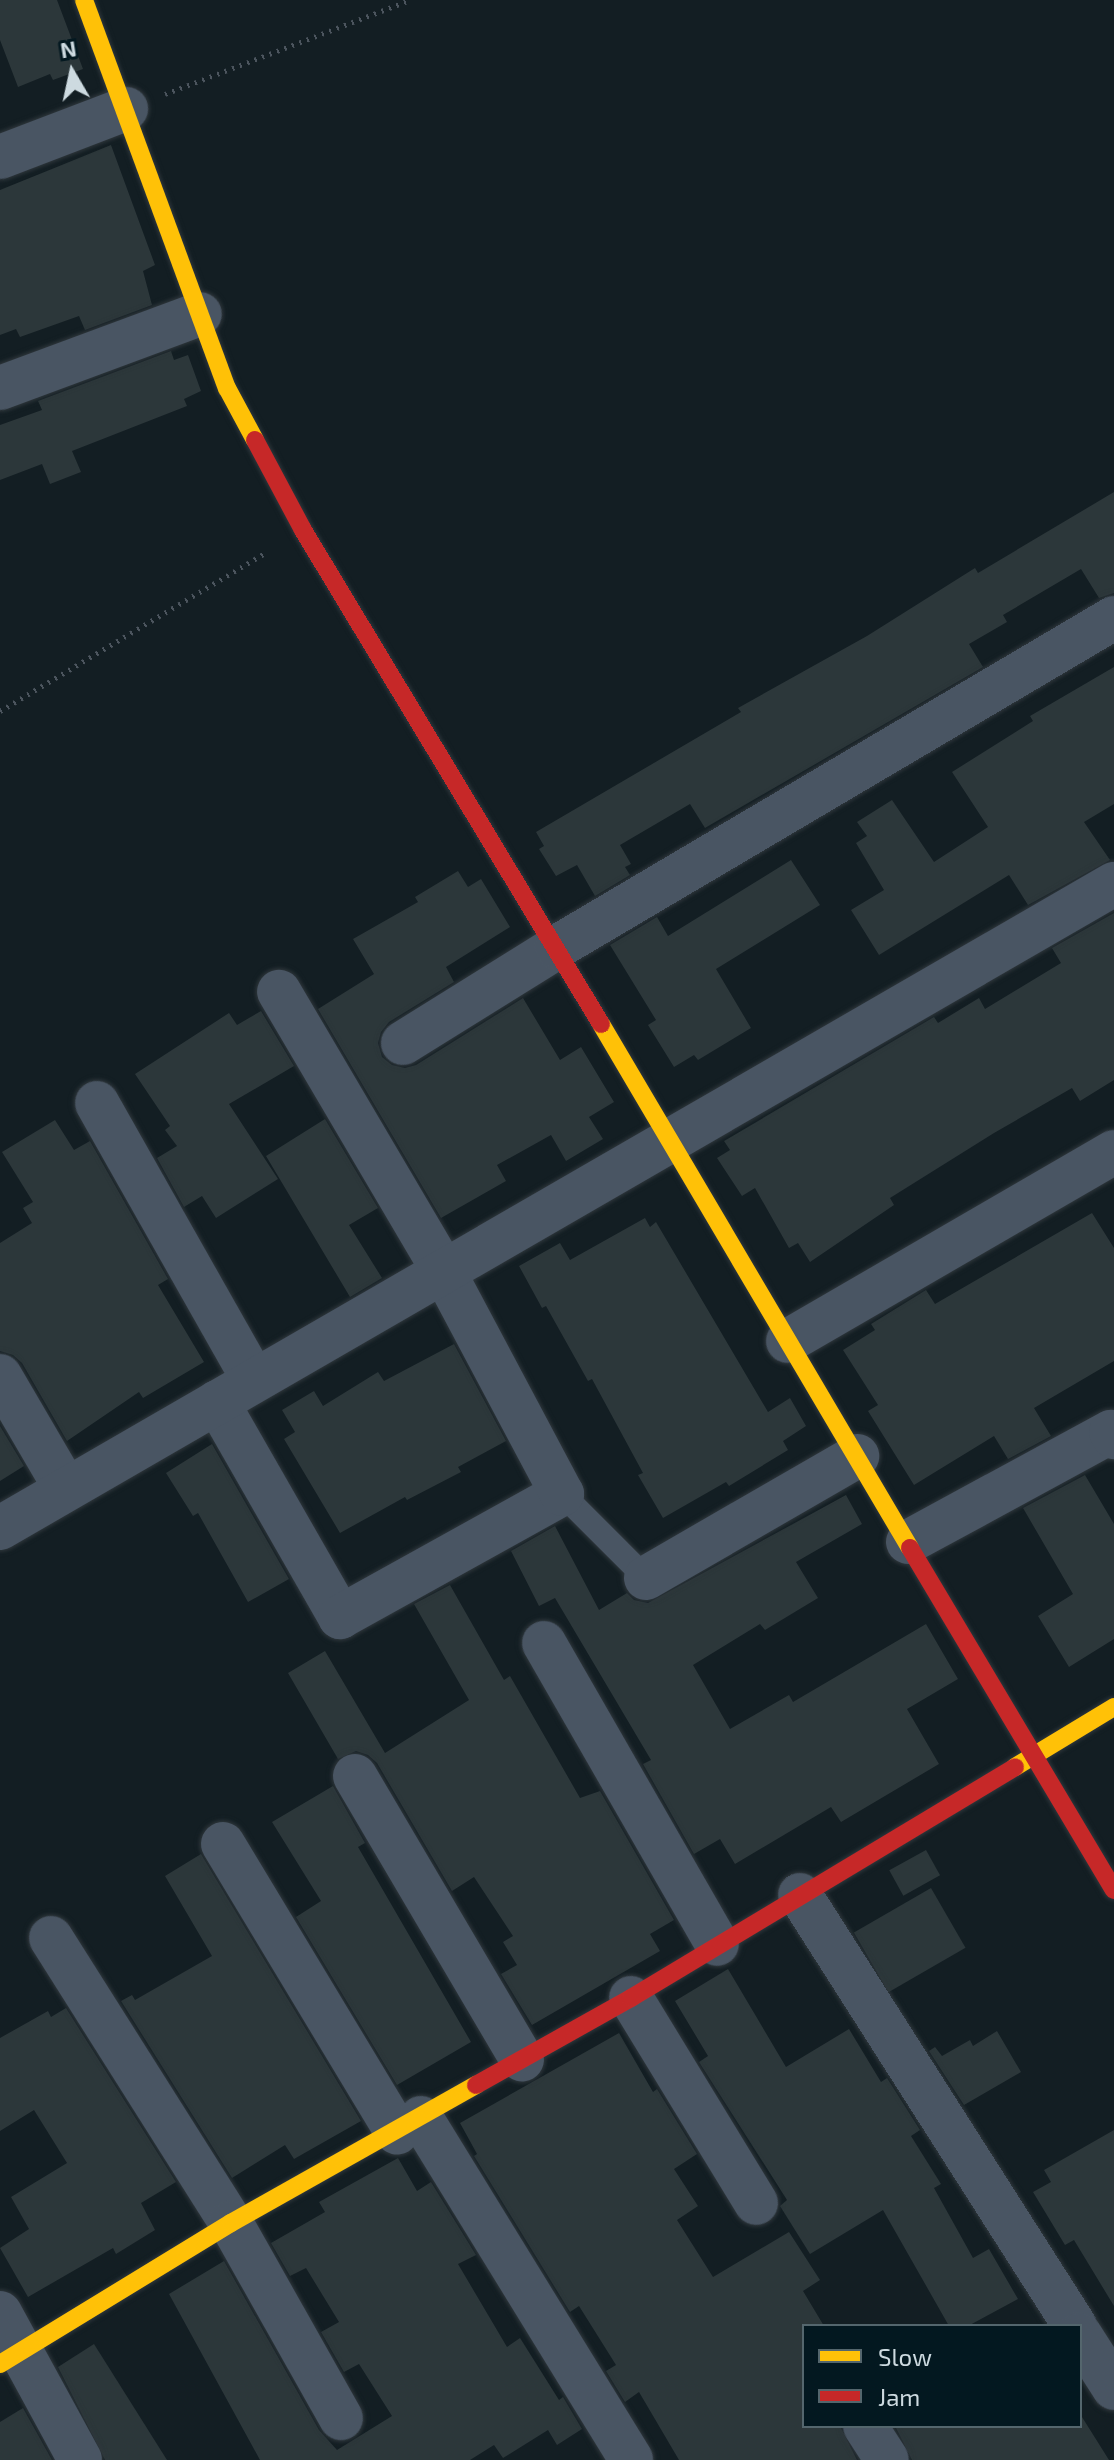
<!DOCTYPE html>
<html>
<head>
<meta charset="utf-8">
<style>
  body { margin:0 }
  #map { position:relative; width:1114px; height:2460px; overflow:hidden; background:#131e23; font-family:"Exo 2",sans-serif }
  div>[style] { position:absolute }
  .building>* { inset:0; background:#2c373a; transform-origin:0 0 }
  .path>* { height:5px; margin-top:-2.5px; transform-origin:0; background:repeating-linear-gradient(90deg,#4c555e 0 2px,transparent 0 8px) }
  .roads { filter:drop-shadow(0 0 2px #2f373c) drop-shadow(0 0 2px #2f373c) }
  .lane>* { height:24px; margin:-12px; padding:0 12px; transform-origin:12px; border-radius:12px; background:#495563 }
  .street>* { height:44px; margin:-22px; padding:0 22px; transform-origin:22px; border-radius:22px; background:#495563 }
  .slow>* { height:18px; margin:-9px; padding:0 9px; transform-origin:9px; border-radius:9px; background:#ffc107 }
  .jam>* { height:18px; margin:-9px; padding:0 9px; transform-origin:9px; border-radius:9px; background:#c62828 }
  span { translate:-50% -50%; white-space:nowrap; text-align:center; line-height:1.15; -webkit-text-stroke:6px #031820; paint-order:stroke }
  .legend { position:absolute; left:802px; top:2324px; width:280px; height:104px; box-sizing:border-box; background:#031820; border:2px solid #54666d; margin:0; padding:10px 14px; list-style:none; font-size:24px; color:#cddae0 }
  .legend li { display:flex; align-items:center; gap:16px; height:40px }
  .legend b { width:40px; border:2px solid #54666d }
  .north { position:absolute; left:32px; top:32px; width:80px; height:80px; -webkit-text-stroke:6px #031820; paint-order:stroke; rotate:351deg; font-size:22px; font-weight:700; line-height:32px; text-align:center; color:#cddae0 }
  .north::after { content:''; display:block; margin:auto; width:28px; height:36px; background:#cddae0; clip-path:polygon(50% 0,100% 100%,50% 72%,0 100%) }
</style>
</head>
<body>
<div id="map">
  <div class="building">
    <div style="clip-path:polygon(0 0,57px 0,83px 69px,53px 80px,50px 74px,18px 87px,0 40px)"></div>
    <div style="clip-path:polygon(111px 145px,155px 265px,143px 271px,152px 305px,85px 330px,79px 316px,20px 337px,16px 329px,0 335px,0 190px)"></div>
    <div style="clip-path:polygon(171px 351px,174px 360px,188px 355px,201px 391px,184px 399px,187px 406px,72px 451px,81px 472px,50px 484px,42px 464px,0 480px,0 425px,42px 410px,38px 401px)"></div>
    <div style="clip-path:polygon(1114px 492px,1114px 593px,1099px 598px,1081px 569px,1003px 615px,1007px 622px,969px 644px,983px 667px,705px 828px,690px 804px,620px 845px,631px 864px,625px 867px,630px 875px,595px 896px,577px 865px,556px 876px,539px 849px,544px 846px,536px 832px,741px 712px,738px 708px,867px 636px,975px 568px,978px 573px)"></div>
    <div style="clip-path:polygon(1114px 667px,1114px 804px,1084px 822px,1110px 860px,1028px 905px,1009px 875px,879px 955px,851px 910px,884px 890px,856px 843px,867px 836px,857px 822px,892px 800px,934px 862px,988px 827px,952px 772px,1033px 721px,1030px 716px)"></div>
    <div style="clip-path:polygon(791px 860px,820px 905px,716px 969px,751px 1028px,698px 1060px,694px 1055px,674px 1067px,648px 1025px,656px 1020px,610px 945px,657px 917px,668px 936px)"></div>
    <div style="clip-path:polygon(458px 871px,468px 887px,481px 879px,510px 927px,446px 967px,454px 982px,389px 1022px,381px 1032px,378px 1043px,382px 1057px,392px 1065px,405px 1068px,416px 1065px,523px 998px,560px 1060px,581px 1047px,614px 1102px,589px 1117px,603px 1139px,566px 1161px,551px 1135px,497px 1165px,506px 1181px,441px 1218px,318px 1009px,374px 974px,353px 939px,418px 902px,415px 897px)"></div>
    <div style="clip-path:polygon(1114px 913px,1114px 1080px,1080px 1101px,1072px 1088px,994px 1133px,890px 1198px,894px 1205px,810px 1262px,798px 1243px,789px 1248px,755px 1188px,742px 1196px,717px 1158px,730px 1150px,724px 1141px,934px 1017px,938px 1023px,979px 998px,985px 1009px,1061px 963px,1052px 948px)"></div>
    <div style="clip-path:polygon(261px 1011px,294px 1066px,229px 1104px,278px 1179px,216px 1218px,202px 1196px,184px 1207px,157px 1158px,177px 1146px,165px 1130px,170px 1126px,135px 1074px,229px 1013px,237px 1025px)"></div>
    <div style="clip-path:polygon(325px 1119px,378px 1208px,349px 1225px,382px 1278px,350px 1297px,266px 1156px)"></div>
    <div style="clip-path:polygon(55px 1120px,74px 1150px,90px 1141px,168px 1279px,158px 1285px,204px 1362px,143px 1398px,139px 1392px,67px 1441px,22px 1363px,13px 1355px,0 1351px,0 1243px,32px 1223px,23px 1208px,33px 1202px,2px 1152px)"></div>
    <div style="clip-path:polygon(1092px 1213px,1114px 1248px,1114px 1361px,1034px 1408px,1051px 1436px,1008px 1459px,994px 1436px,914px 1485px,868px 1411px,878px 1405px,843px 1350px,875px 1330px,871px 1324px,926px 1290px,935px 1304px)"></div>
    <div style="clip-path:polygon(645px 1218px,650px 1227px,656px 1222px,768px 1412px,790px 1398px,806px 1426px,783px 1441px,788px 1450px,729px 1486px,726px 1482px,663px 1518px,638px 1475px,643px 1473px,592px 1379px,588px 1381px,546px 1306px,542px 1308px,519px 1266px,560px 1243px,570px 1260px)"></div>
    <div style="clip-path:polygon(454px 1344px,506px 1441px,458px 1467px,461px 1472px,407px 1500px,405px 1497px,340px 1533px,284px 1439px,295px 1432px,282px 1410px,314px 1391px,323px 1406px,378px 1372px,384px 1381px)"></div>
    <div style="clip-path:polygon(0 1426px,24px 1466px,0 1481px)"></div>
    <div style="clip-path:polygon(212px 1444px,289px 1579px,248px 1602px,198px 1513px,193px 1516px,166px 1473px)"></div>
    <div style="clip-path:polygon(1085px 1475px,1114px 1524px,1114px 1639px,1069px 1667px,1038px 1616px,1073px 1594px,1023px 1508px)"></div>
    <div style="clip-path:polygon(846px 1495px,862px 1524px,796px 1562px,818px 1598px,765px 1630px,760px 1624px,693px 1665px,730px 1729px,789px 1695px,793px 1702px,926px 1624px,958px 1679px,907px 1709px,939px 1764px,841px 1822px,831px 1807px,735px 1864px,720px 1839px,694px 1854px,643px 1764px,651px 1760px,555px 1598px,539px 1606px,511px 1551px,555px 1526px,599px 1610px,627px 1593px,634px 1600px,648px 1603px)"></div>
    <div style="clip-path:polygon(450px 1585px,504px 1680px,510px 1676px,580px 1798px,600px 1791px,674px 1920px,650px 1934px,660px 1951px,532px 2025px,501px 1974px,517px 1965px,503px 1942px,513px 1936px,474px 1877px,452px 1891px,377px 1763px,368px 1755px,356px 1751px,338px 1759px,288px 1673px,325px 1651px,385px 1753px,469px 1700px,414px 1604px)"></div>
    <div style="clip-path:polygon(333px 1786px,365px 1843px,358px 1847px,471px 2042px,397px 2085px,296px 1917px,321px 1901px,272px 1822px)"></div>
    <div style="left:926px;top:1850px;width:29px;height:42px;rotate:61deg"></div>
    <div style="clip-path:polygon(201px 1854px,361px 2121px,294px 2159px,285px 2145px,232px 2178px,121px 2001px,132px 1995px,135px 2000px,212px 1956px,165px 1876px)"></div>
    <div style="left:931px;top:1888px;width:69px;height:89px;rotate:60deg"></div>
    <div style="clip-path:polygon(728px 1969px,786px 2067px,849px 2029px,881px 2082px,887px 2078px,920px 2130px,911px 2136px,941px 2184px,934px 2188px,973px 2258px,989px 2249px,1018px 2299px,968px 2326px,949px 2326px,883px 2210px,810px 2254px,780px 2206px,787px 2200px,699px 2062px,708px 2056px,675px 2001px)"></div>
    <div style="clip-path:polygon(66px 2008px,176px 2182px,141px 2203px,155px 2230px,116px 2254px,113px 2248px,28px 2297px,0 2248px,29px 2229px,11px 2197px,67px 2163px,34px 2110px,0 2131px,0 2038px,48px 2011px,51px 2017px)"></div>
    <div style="clip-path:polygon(997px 2031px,1021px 2072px,964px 2105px,929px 2051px,935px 2047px,942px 2056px,970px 2040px,973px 2046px)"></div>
    <div style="clip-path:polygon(619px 2033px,653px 2092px,657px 2089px,697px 2154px,674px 2169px,698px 2206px,677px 2220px,713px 2277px,789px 2232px,820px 2280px,803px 2291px,824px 2326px,804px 2326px,804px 2426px,840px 2426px,857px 2460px,679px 2460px,639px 2392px,625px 2402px,606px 2371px,616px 2365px,579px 2306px,570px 2312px,474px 2156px,477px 2154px,460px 2123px)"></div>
    <div style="clip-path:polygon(1114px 2130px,1114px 2306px,1074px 2240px,1065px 2245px,1033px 2192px,1051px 2182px,1044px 2170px)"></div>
    <div style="clip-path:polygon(398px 2158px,417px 2191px,431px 2182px,476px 2255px,458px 2264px,507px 2347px,520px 2338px,559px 2400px,563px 2397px,582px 2429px,557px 2445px,548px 2430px,503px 2458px,494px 2445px,470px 2460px,260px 2460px,169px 2294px,224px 2261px,319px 2430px,337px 2450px,392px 2416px,359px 2364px,344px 2372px,321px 2332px,339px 2322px,306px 2268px,290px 2276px,271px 2243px,325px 2212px,319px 2202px)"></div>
    <div style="clip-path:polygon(94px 2344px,167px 2460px,105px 2460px,58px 2367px)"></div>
    <div style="clip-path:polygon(23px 2408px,52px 2460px,0 2460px,0 2422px)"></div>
    <div style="clip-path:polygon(1082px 2417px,1109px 2460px,912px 2460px,895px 2426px,1080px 2426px)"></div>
  </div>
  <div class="path">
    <div style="left:165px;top:94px;width:262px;rotate:-21deg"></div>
    <div style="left:0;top:711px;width:311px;rotate:-30.8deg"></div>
  </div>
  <div class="roads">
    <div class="lane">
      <div style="left:562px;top:1494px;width:119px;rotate:45deg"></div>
    </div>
    <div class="street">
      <div style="left:0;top:157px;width:135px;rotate:-20.9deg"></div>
      <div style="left:0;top:388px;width:213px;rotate:-20.3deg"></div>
      <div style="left:403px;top:1043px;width:181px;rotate:-31.9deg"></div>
      <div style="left:557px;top:947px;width:647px;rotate:-30.57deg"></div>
      <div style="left:97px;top:1103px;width:318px;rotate:60.5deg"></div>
      <div style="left:788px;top:1341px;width:377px;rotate:-30.1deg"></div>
      <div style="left:0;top:1376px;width:131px;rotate:59.7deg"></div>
      <div style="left:217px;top:1402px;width:248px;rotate:60.2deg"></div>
      <div style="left:340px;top:1617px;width:254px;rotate:-29deg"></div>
      <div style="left:562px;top:1494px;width:254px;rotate:-118deg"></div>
      <div style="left:443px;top:1270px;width:323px;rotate:-120.5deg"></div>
      <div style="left:0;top:1528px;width:1287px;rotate:-30.03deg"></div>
      <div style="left:908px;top:1542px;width:231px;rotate:-28.5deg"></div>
      <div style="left:1111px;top:1432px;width:6px;rotate:59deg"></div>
      <div style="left:646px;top:1578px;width:244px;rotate:-30deg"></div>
      <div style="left:544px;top:1643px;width:347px;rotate:60.1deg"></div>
      <div style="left:355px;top:1776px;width:329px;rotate:59.5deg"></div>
      <div style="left:223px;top:1844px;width:337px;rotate:58.9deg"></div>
      <div style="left:800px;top:1895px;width:511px;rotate:57.46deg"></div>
      <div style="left:51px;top:1938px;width:337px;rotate:57.7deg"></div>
      <div style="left:231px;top:2223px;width:224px;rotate:60.6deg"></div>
      <div style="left:631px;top:1998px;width:240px;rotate:58.6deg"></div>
      <div style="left:421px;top:2118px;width:401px;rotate:58.4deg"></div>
      <div style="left:0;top:2313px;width:167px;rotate:61.4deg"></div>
      <div style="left:1080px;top:2335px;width:63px;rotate:57.3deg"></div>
      <div style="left:865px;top:2426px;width:40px;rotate:57.1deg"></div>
    </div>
    <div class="slow">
      <div style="left:84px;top:0;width:414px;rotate:69.8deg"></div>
      <div style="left:227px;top:388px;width:59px;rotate:61.7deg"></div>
      <div style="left:601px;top:1024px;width:608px;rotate:59.47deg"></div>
      <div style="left:1015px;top:1767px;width:116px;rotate:-31.2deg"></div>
      <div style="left:0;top:2364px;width:271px;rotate:-31.4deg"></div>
      <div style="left:231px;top:2223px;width:281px;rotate:-29.4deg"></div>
    </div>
    <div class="jam">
      <div style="left:255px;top:440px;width:102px;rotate:61.9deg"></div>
      <div style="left:303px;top:530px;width:577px;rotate:58.9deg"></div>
      <div style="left:910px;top:1548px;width:398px;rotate:59.2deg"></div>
      <div style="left:476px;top:2085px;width:178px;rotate:-29.3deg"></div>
      <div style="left:631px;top:1998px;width:448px;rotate:-31deg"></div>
    </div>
  </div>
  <ul class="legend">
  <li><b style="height:10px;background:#ffc107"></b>Slow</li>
  <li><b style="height:10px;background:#c62828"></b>Jam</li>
  </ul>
  <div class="north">N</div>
</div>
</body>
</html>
